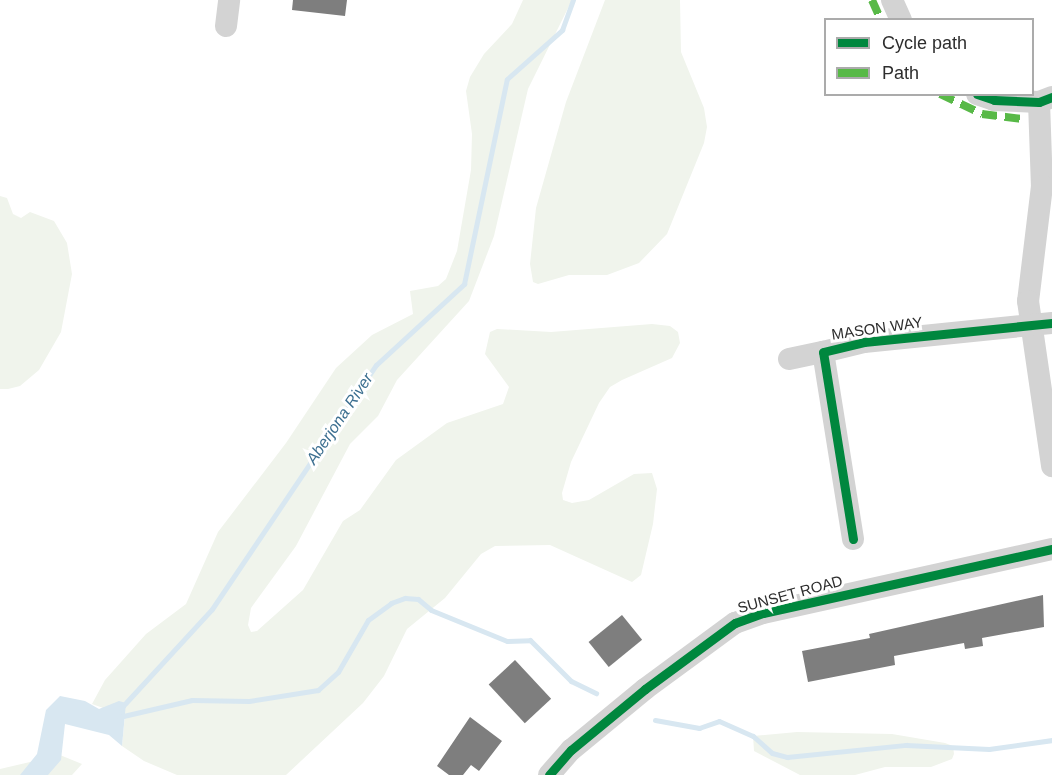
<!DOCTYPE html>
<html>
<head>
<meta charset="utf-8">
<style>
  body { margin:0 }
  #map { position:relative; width:1052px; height:775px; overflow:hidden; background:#fff; font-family:Helvetica,sans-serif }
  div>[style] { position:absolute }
  .green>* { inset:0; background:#f0f4ec }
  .water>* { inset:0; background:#d8e7f1 }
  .stream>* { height:5px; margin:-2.5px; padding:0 2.5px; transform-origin:2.5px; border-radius:2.5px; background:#d8e7f1 }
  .building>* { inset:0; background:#7e7e7e; transform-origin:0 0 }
  .street>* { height:22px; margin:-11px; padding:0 11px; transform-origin:11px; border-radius:11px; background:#d3d3d3 }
  .quiet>* { height:8px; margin-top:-4px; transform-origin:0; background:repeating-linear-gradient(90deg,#58b947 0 15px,transparent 0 23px) }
  .cycleway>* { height:9px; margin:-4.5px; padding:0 4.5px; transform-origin:4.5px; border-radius:4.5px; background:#00873e }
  span { translate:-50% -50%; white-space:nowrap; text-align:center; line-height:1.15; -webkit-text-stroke:6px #fff; paint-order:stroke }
  .street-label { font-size:15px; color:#2e2e2e }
  .water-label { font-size:16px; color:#3c6f90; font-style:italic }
  .legend { position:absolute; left:824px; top:18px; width:210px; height:78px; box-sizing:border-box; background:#fff; border:2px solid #ababab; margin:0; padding:8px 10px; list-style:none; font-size:18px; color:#2e2e2e }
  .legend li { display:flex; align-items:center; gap:12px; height:30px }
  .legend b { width:30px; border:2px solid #ababab }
</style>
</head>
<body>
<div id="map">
  <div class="green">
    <div style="clip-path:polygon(523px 0,572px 0,528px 89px,494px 236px,469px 301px,397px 380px,378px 416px,350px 444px,296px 546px,251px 608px,248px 625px,251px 632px,257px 631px,303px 590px,343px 521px,360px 510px,396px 460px,447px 423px,503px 404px,509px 387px,485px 354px,490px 332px,497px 329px,551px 332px,652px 324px,670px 326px,678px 332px,680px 343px,672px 358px,622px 380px,610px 387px,599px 403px,571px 462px,562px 493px,563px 500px,572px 503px,589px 500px,634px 474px,652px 473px,657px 489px,653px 524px,641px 575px,632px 582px,550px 545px,495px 546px,481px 554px,445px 598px,407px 629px,384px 676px,363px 703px,286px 775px,177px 775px,144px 761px,122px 746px,125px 715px,113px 704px,106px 709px,92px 704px,105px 680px,146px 634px,186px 604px,218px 532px,286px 443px,336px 368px,372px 335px,413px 314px,410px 291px,438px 286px,446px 279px,457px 251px,471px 170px,472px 134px,466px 91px,470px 77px,484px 54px,512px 24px)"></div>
    <div style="clip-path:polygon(605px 0,680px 0,681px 52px,704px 108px,707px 127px,704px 143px,667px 234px,639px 263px,607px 275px,569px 275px,538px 284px,533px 282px,530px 264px,536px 208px,566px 102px)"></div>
    <div style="clip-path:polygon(0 196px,7px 198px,13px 214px,21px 218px,30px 212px,54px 221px,67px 243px,72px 274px,61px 332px,39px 370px,20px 386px,8px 389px,0 389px)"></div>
    <div style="clip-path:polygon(797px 732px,892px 734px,945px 743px,953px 746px,954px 754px,952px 759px,931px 767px,885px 767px,855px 775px,800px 775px,754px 751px,753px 736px)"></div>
    <div style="clip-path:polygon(60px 755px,82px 764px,72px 775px,0 775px,0 769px)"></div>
  </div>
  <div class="water">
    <div style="clip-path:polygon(60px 696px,85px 701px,99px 709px,119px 701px,126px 703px,122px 746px,109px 735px,65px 724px,61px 760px,48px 775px,20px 775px,37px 754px,46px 710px)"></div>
  </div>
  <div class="stream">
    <div style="left:121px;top:708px;width:134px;rotate:-47.4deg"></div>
    <div style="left:212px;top:609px;width:294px;rotate:-56.1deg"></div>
    <div style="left:376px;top:365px;width:120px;rotate:-42.6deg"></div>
    <div style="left:464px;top:284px;width:209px;rotate:-78.2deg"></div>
    <div style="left:507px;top:79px;width:74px;rotate:-41.7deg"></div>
    <div style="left:562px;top:30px;width:32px;rotate:-70deg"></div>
    <div style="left:119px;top:717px;width:75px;rotate:-13.1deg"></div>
    <div style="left:192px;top:700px;width:57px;rotate:1deg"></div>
    <div style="left:249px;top:701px;width:70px;rotate:-9.1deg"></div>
    <div style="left:318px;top:690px;width:27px;rotate:-42deg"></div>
    <div style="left:338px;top:672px;width:60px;rotate:-60deg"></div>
    <div style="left:368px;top:620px;width:29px;rotate:-36deg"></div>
    <div style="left:391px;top:603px;width:15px;rotate:-20deg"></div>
    <div style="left:405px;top:598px;width:13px;rotate:4deg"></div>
    <div style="left:418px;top:599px;width:17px;rotate:40deg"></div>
    <div style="left:431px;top:610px;width:82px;rotate:22.2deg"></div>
    <div style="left:507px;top:641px;width:23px;rotate:-2deg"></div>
    <div style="left:530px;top:640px;width:58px;rotate:45deg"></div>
    <div style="left:571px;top:681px;width:28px;rotate:26deg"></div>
    <div style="left:655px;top:720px;width:45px;rotate:10.3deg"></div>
    <div style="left:699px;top:728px;width:21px;rotate:-19deg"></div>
    <div style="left:719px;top:721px;width:37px;rotate:24deg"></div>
    <div style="left:753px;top:736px;width:25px;rotate:42deg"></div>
    <div style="left:772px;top:753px;width:16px;rotate:15deg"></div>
    <div style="left:787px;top:757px;width:120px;rotate:-5.8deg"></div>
    <div style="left:906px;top:745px;width:83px;rotate:2.8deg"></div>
    <div style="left:989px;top:749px;width:64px;rotate:-8.1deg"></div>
  </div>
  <div class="building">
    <div style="clip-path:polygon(293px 0,347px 0,345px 16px,292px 10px)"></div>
    <div style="clip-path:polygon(1043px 595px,1044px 627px,982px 638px,983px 646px,965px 649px,964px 643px,894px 656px,895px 665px,808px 682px,802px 651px,870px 638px,869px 634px)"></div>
    <div style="left:622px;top:615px;width:32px;height:43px;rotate:51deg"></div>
    <div style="left:515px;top:660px;width:53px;height:36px;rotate:47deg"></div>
    <div style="clip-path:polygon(470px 717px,502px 741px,479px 771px,471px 765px,463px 775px,449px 775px,437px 766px)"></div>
  </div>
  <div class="street">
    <div style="left:892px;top:0;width:22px;rotate:66deg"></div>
    <div style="left:226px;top:26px;width:26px;rotate:-83deg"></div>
    <div style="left:977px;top:94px;width:18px;rotate:19deg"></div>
    <div style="left:994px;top:100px;width:45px;rotate:2.5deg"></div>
    <div style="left:1039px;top:102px;width:14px;rotate:-21deg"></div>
    <div style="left:1039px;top:102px;width:84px;rotate:88deg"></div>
    <div style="left:1042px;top:186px;width:116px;rotate:96.9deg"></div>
    <div style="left:1028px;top:301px;width:167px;rotate:81.7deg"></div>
    <div style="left:789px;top:359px;width:35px;rotate:-12deg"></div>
    <div style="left:853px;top:539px;width:189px;rotate:-99.1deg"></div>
    <div style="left:823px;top:352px;width:42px;rotate:-13.7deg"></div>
    <div style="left:864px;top:342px;width:189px;rotate:-5.8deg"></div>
    <div style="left:549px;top:775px;width:33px;rotate:-49deg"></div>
    <div style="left:571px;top:750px;width:96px;rotate:-39.5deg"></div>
    <div style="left:645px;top:689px;width:112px;rotate:-36.3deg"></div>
    <div style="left:735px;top:623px;width:30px;rotate:-20deg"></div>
    <div style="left:763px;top:613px;width:296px;rotate:-12.5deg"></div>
  </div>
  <div class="quiet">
    <div style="left:872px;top:0;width:22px;rotate:66deg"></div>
    <div style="left:940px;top:94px;width:47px;rotate:25.5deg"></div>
    <div style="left:982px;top:114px;width:41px;rotate:7deg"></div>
  </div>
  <div class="cycleway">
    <div style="left:977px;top:94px;width:18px;rotate:19deg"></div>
    <div style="left:994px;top:100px;width:45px;rotate:2.5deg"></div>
    <div style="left:1039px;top:102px;width:14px;rotate:-21deg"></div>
    <div style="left:853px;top:539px;width:189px;rotate:-99.1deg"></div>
    <div style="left:823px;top:352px;width:42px;rotate:-13.7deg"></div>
    <div style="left:864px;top:342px;width:189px;rotate:-5.8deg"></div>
    <div style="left:549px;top:775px;width:33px;rotate:-49deg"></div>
    <div style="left:571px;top:750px;width:96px;rotate:-39.5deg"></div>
    <div style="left:645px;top:689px;width:112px;rotate:-36.3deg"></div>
    <div style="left:735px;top:623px;width:30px;rotate:-20deg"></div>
    <div style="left:763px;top:613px;width:296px;rotate:-12.5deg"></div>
  </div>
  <div class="street-label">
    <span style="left:877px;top:328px;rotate:-8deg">MASON WAY</span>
    <span style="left:790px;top:594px;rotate:-15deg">SUNSET ROAD</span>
  </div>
  <div class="water-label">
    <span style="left:340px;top:419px;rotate:-56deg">Aberjona River</span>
  </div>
  <ul class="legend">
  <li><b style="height:8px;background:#00873e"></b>Cycle path</li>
  <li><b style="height:8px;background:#58b947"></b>Path</li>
  </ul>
</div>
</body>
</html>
